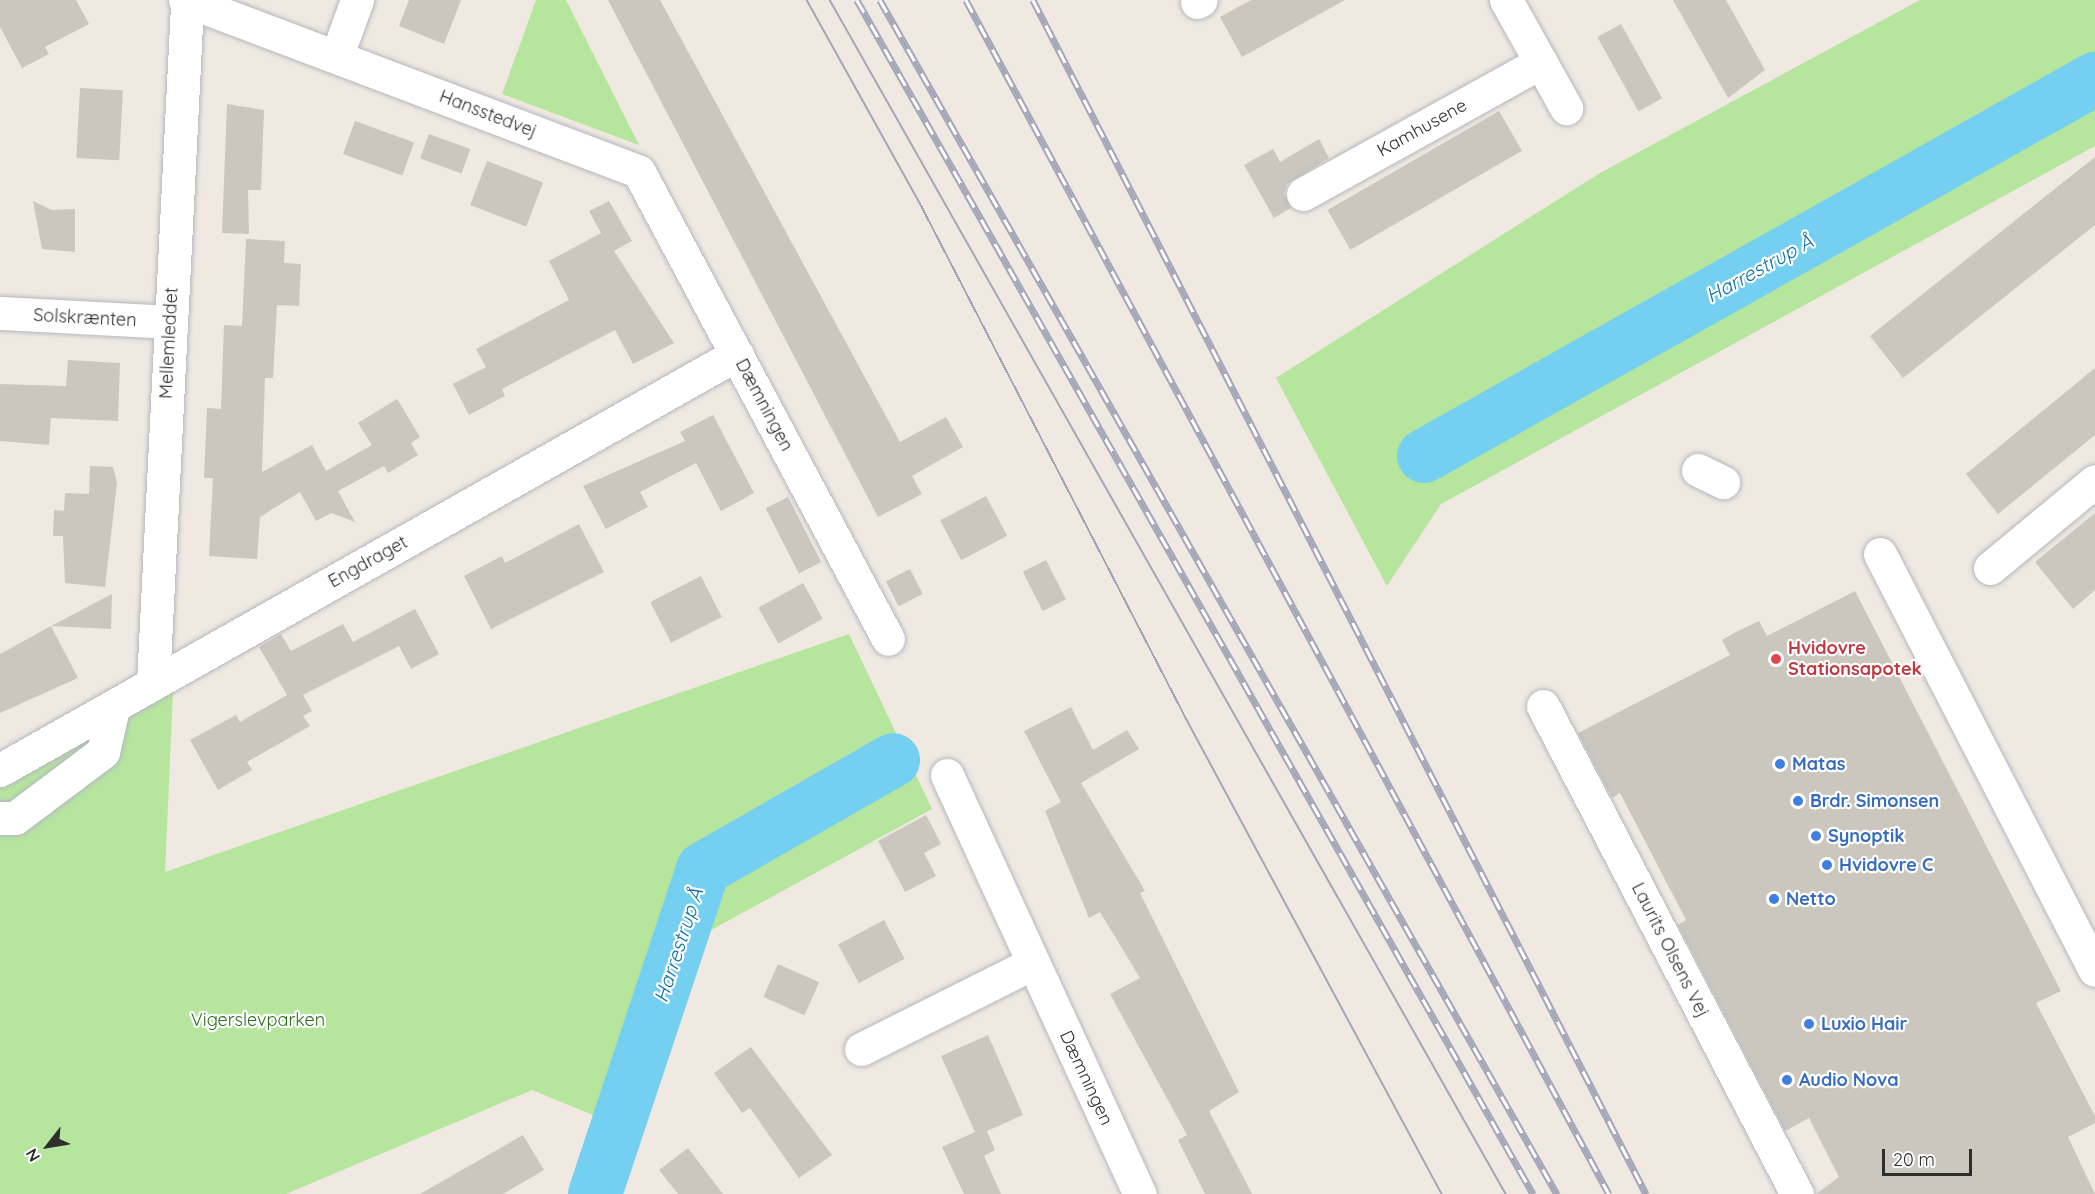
<!DOCTYPE html>
<html>
<head>
<meta charset="utf-8">
<style>
  body { margin:0 }
  #map { position:relative; width:2095px; height:1194px; overflow:hidden; background:#efe9e1; font-family:Quicksand,sans-serif }
  div>[style] { position:absolute }
  .green>* { inset:0; background:#b6e59e }
  .river>* { height:54px; margin:-27px; padding:0 27px; transform-origin:27px; border-radius:27px; background:#75cff0 }
  .building>* { inset:0; background:#cbc7bf; transform-origin:0 0 }
  .roads { filter:drop-shadow(0 0 2px #b4b7c1) drop-shadow(0 0 2px #b4b7c1) }
  .minor>* { height:33px; margin:-16.5px; padding:0 16.5px; transform-origin:16.5px; border-radius:16.5px; background:#fff }
  .tram>* { height:1.5px; margin:-0.75px; padding:0 0.75px; transform-origin:0.75px; border-radius:0.75px; background:#a3a6b8 }
  .rail>* { height:7px; margin-top:-3.5px; transform-origin:0; background:repeating-linear-gradient(90deg,#fff 0 14px,#a3a6b8 0 28px); box-sizing:border-box; border-block:2px solid #a3a6b8 }
  .dots>* { width:16px; height:16px; translate:-50% -50%; box-sizing:border-box; border:3px solid #fff; border-radius:50% }
  span { translate:-50% -50%; white-space:nowrap; text-align:center; line-height:1.15; -webkit-text-stroke:4.5px #fff; paint-order:stroke }
  .street-label { font-size:18px; color:#2e2e2e }
  .health-label { font-size:18px; color:#be3a42; font-weight:700 }
  .left { translate:0 -50%; text-align:left }
  .shop-label { font-size:18px; color:#366cbe; font-weight:700 }
  .park-label { font-size:18px; color:#2c6e1b }
  .water-label { font-size:20px; color:#0d6fa3; font-style:italic }
  .north { position:absolute; left:18px; top:1116px; width:60px; height:60px; -webkit-text-stroke:4px #fff; paint-order:stroke; rotate:239deg; font-size:16px; font-weight:700; line-height:24px; text-align:center; color:#2e2e2e }
  .north::after { content:''; display:block; margin:auto; width:21px; height:27px; background:#2e2e2e; clip-path:polygon(50% 0,100% 100%,50% 72%,0 100%) }
  .scale { position:absolute; left:1882px; top:1149px; width:90px; height:27px; box-sizing:border-box; border:3px solid #2e2e2e; border-top:0; padding-left:8px; font-size:18px; line-height:21px; white-space:nowrap; color:#2e2e2e; -webkit-text-stroke:4px #fff; paint-order:stroke }
</style>
</head>
<body>
<div id="map">
  <div class="green">
    <div style="clip-path:polygon(536px 0,566px 0,639px 145px,502px 94px)"></div>
    <div style="clip-path:polygon(1920px 0,2095px 0,2095px 146px,1441px 504px,1387px 586px,1276px 378px,1600px 173px)"></div>
    <div style="clip-path:polygon(849px 634px,932px 809px,704px 934px,639px 1134px,532px 1090px,286px 1194px,0 1194px,0 784px,173px 692px,165px 872px)"></div>
  </div>
  <div class="river">
    <div style="left:1424px;top:456px;width:770px;rotate:-29.33deg"></div>
    <div style="left:595px;top:1194px;width:342px;rotate:-71.6deg"></div>
    <div style="left:703px;top:869px;width:219px;rotate:-29.8deg"></div>
  </div>
  <div class="building">
    <div style="clip-path:polygon(0 0,76px 0,89px 24px,45px 47px,49px 54px,22px 68px,0 27px)"></div>
    <div style="clip-path:polygon(409px 0,461px 0,444px 44px,399px 26px)"></div>
    <div style="clip-path:polygon(608px 0,660px 0,900px 442px,946px 417px,963px 447px,912px 476px,922px 494px,878px 517px)"></div>
    <div style="clip-path:polygon(1251px 0,1345px 0,1242px 57px,1220px 17px)"></div>
    <div style="clip-path:polygon(1673px 0,1726px 0,1765px 70px,1728px 98px)"></div>
    <div style="left:1621px;top:24px;width:85px;height:27px;rotate:61deg"></div>
    <div style="left:80px;top:88px;width:43px;height:70px;rotate:3deg"></div>
    <div style="clip-path:polygon(227px 104px,264px 110px,261px 190px,248px 190px,249px 234px,222px 233px)"></div>
    <div style="left:1499px;top:111px;width:46px;height:198px;rotate:60deg"></div>
    <div style="left:355px;top:121px;width:63px;height:35px;rotate:20deg"></div>
    <div style="left:429px;top:134px;width:44px;height:26px;rotate:20deg"></div>
    <div style="clip-path:polygon(1319px 139px,1329px 158px,1287px 184px,1284px 194px,1291px 208px,1274px 218px,1244px 165px,1273px 149px,1280px 162px)"></div>
    <div style="clip-path:polygon(2095px 157px,2095px 225px,1903px 378px,1870px 336px)"></div>
    <div style="left:487px;top:161px;width:60px;height:47px;rotate:21deg"></div>
    <div style="clip-path:polygon(33px 201px,52px 210px,75px 209px,75px 252px,42px 249px)"></div>
    <div style="clip-path:polygon(609px 201px,632px 241px,614px 251px,674px 343px,633px 364px,615px 330px,502px 389px,505px 396px,469px 415px,453px 384px,486px 367px,476px 349px,569px 300px,549px 261px,601px 233px,589px 211px)"></div>
    <div style="clip-path:polygon(246px 239px,285px 241px,284px 263px,301px 264px,299px 306px,277px 305px,273px 378px,265px 378px,262px 472px,312px 445px,326px 471px,372px 445px,358px 423px,397px 399px,420px 437px,411px 443px,418px 455px,388px 473px,384px 466px,338px 491px,355px 522px,331px 513px,316px 521px,300px 492px,260px 517px,257px 559px,209px 556px,213px 478px,204px 478px,207px 408px,221px 409px,224px 325px,242px 326px)"></div>
    <div style="clip-path:polygon(68px 360px,120px 363px,118px 421px,51px 418px,49px 445px,0 441px,0 384px,66px 386px)"></div>
    <div style="clip-path:polygon(2095px 368px,2095px 435px,1998px 514px,1966px 474px)"></div>
    <div style="clip-path:polygon(713px 415px,754px 493px,721px 511px,696px 463px,640px 492px,648px 507px,606px 529px,583px 486px,685px 441px,680px 432px)"></div>
    <div style="clip-path:polygon(90px 466px,113px 467px,117px 483px,105px 587px,65px 583px,63px 536px,53px 536px,54px 510px,64px 511px,65px 493px,89px 494px)"></div>
    <div style="left:986px;top:496px;width:45px;height:52px;rotate:62deg"></div>
    <div style="left:788px;top:497px;width:73px;height:25px;rotate:63deg"></div>
    <div style="clip-path:polygon(2095px 513px,2095px 590px,2073px 609px,2035px 562px)"></div>
    <div style="clip-path:polygon(579px 524px,604px 572px,491px 629px,464px 576px,502px 556px,505px 563px)"></div>
    <div style="left:1046px;top:560px;width:44px;height:26px;rotate:63deg"></div>
    <div style="left:910px;top:569px;width:28px;height:27px;rotate:63deg"></div>
    <div style="left:701px;top:576px;width:46px;height:57px;rotate:63deg"></div>
    <div style="left:803px;top:583px;width:41px;height:51px;rotate:61deg"></div>
    <div style="clip-path:polygon(1855px 591px,2061px 991px,2036px 1003px,2095px 1116px,2095px 1123px,2068px 1137px,2095px 1194px,1816px 1194px,1839px 1177px,1809px 1118px,1785px 1131px,1678px 925px,1686px 920px,1620px 793px,1612px 798px,1578px 733px,1730px 655px,1722px 640px,1736px 632px,1759px 621px,1767px 636px)"></div>
    <div style="clip-path:polygon(112px 594px,111px 629px,51px 626px)"></div>
    <div style="clip-path:polygon(415px 609px,439px 654px,411px 669px,399px 646px,303px 695px,312px 711px,303px 716px,310px 726px,247px 762px,252px 770px,218px 790px,190px 740px,236px 715px,240px 722px,287px 695px,259px 647px,281px 634px,291px 651px,343px 624px,353px 642px)"></div>
    <div style="clip-path:polygon(51px 626px,78px 678px,0 713px,0 654px)"></div>
    <div style="clip-path:polygon(1071px 707px,1093px 750px,1127px 730px,1139px 749px,1081px 783px,1145px 891px,1140px 893px,1239px 1092px,1209px 1111px,1252px 1194px,1205px 1194px,1178px 1140px,1187px 1135px,1110px 994px,1140px 978px,1100px 912px,1089px 918px,1045px 811px,1061px 802px,1024px 731px)"></div>
    <div style="clip-path:polygon(926px 815px,941px 844px,924px 853px,936px 876px,905px 892px,878px 841px)"></div>
    <div style="left:884px;top:920px;width:44px;height:52px;rotate:62deg"></div>
    <div style="left:778px;top:964px;width:45px;height:36px;rotate:24deg"></div>
    <div style="clip-path:polygon(988px 1035px,1023px 1115px,987px 1131px,995px 1150px,984px 1156px,1001px 1194px,964px 1194px,942px 1147px,975px 1132px,941px 1056px)"></div>
    <div style="clip-path:polygon(751px 1047px,832px 1155px,799px 1178px,750px 1108px,742px 1113px,714px 1073px)"></div>
    <div style="clip-path:polygon(523px 1135px,544px 1170px,503px 1194px,420px 1194px)"></div>
    <div style="clip-path:polygon(688px 1148px,723px 1194px,678px 1194px,659px 1170px)"></div>
  </div>
  <div class="roads">
    <div class="minor">
      <div style="left:185px;top:0;width:485px;rotate:20.7deg"></div>
      <div style="left:639px;top:172px;width:529px;rotate:61.93deg"></div>
      <div style="left:1506px;top:0;width:124px;rotate:60.9deg"></div>
      <div style="left:1197px;top:2px;width:4px;rotate:-27deg"></div>
      <div style="left:337px;top:55px;width:59px;rotate:-70deg"></div>
      <div style="left:1303px;top:194px;width:272px;rotate:-29deg"></div>
      <div style="left:0;top:313px;width:170px;rotate:3deg"></div>
      <div style="left:1698px;top:470px;width:28px;rotate:26deg"></div>
      <div style="left:1880px;top:554px;width:468px;rotate:62.7deg"></div>
      <div style="left:1990px;top:568px;width:136px;rotate:-39.6deg"></div>
      <div style="left:153px;top:683px;width:680px;rotate:-87.13deg"></div>
      <div style="left:1543px;top:706px;width:550px;rotate:62.5deg"></div>
      <div style="left:0;top:770px;width:846px;rotate:-29.44deg"></div>
      <div style="left:947px;top:775px;width:461px;rotate:65.3deg"></div>
      <div style="left:0;top:818px;width:15px"></div>
      <div style="left:15px;top:818px;width:110px;rotate:-36.9deg"></div>
      <div style="left:103px;top:752px;width:45px;rotate:-77.2deg"></div>
      <div style="left:861px;top:1049px;width:192px;rotate:-26.6deg"></div>
    </div>
  </div>
  <div class="tram">
    <div style="left:807px;top:0;width:232px;rotate:60.9deg"></div>
    <div style="left:920px;top:203px;width:580px;rotate:62.68deg"></div>
    <div style="left:1186px;top:718px;width:540px;rotate:61.73deg"></div>
    <div style="left:830px;top:0;width:1372px;rotate:60.48deg"></div>
  </div>
  <div class="rail">
    <div style="left:857px;top:0;width:1372px;rotate:60.48deg"></div>
    <div style="left:880px;top:0;width:1373px;rotate:60.45deg"></div>
    <div style="left:966px;top:0;width:1356px;rotate:61.7deg"></div>
    <div style="left:1033px;top:0;width:1342px;rotate:62.82deg"></div>
  </div>
  <div class="dots">
    <div style="left:1776px;top:659px;background:#e0444e"></div>
    <div style="left:1780px;top:764px;background:#3f7fe0"></div>
    <div style="left:1798px;top:801px;background:#3f7fe0"></div>
    <div style="left:1816px;top:836px;background:#3f7fe0"></div>
    <div style="left:1827px;top:865px;background:#3f7fe0"></div>
    <div style="left:1774px;top:899px;background:#3f7fe0"></div>
    <div style="left:1809px;top:1024px;background:#3f7fe0"></div>
    <div style="left:1787px;top:1080px;background:#3f7fe0"></div>
  </div>
  <div class="street-label">
    <span style="left:488px;top:114px;rotate:21deg">Hansstedvej</span>
    <span style="left:1422px;top:128px;rotate:-29deg">Kamhusene</span>
    <span style="left:85px;top:318px;rotate:3deg">Solskrænten</span>
    <span style="left:169px;top:343px;rotate:-87deg">Mellemleddet</span>
    <span style="left:764px;top:405px;rotate:62deg">Dæmningen</span>
    <span style="left:368px;top:562px;rotate:-29deg">Engdraget</span>
    <span style="left:1670px;top:950px;rotate:63deg">Laurits Olsens Vej</span>
    <span style="left:1086px;top:1078px;rotate:65deg">Dæmningen</span>
  </div>
  <div class="health-label">
    <span class="left" style="left:1788px;top:659px">Hvidovre<br>Stationsapotek</span>
  </div>
  <div class="shop-label">
    <span class="left" style="left:1792px;top:764px">Matas</span>
    <span class="left" style="left:1810px;top:801px">Brdr. Simonsen</span>
    <span class="left" style="left:1828px;top:836px">Synoptik</span>
    <span class="left" style="left:1839px;top:865px">Hvidovre C</span>
    <span class="left" style="left:1786px;top:899px">Netto</span>
    <span class="left" style="left:1821px;top:1024px">Luxio Hair</span>
    <span class="left" style="left:1799px;top:1080px">Audio Nova</span>
  </div>
  <div class="park-label">
    <span style="left:258px;top:1020px">Vigerslevparken</span>
  </div>
  <div class="water-label">
    <span style="left:1759px;top:268px;rotate:-29deg">Harrestrup Å</span>
    <span style="left:678px;top:945px;rotate:-72deg">Harrestrup Å</span>
  </div>
  <div class="north">N</div>
  <div class="scale">20 m</div>
</div>
</body>
</html>
